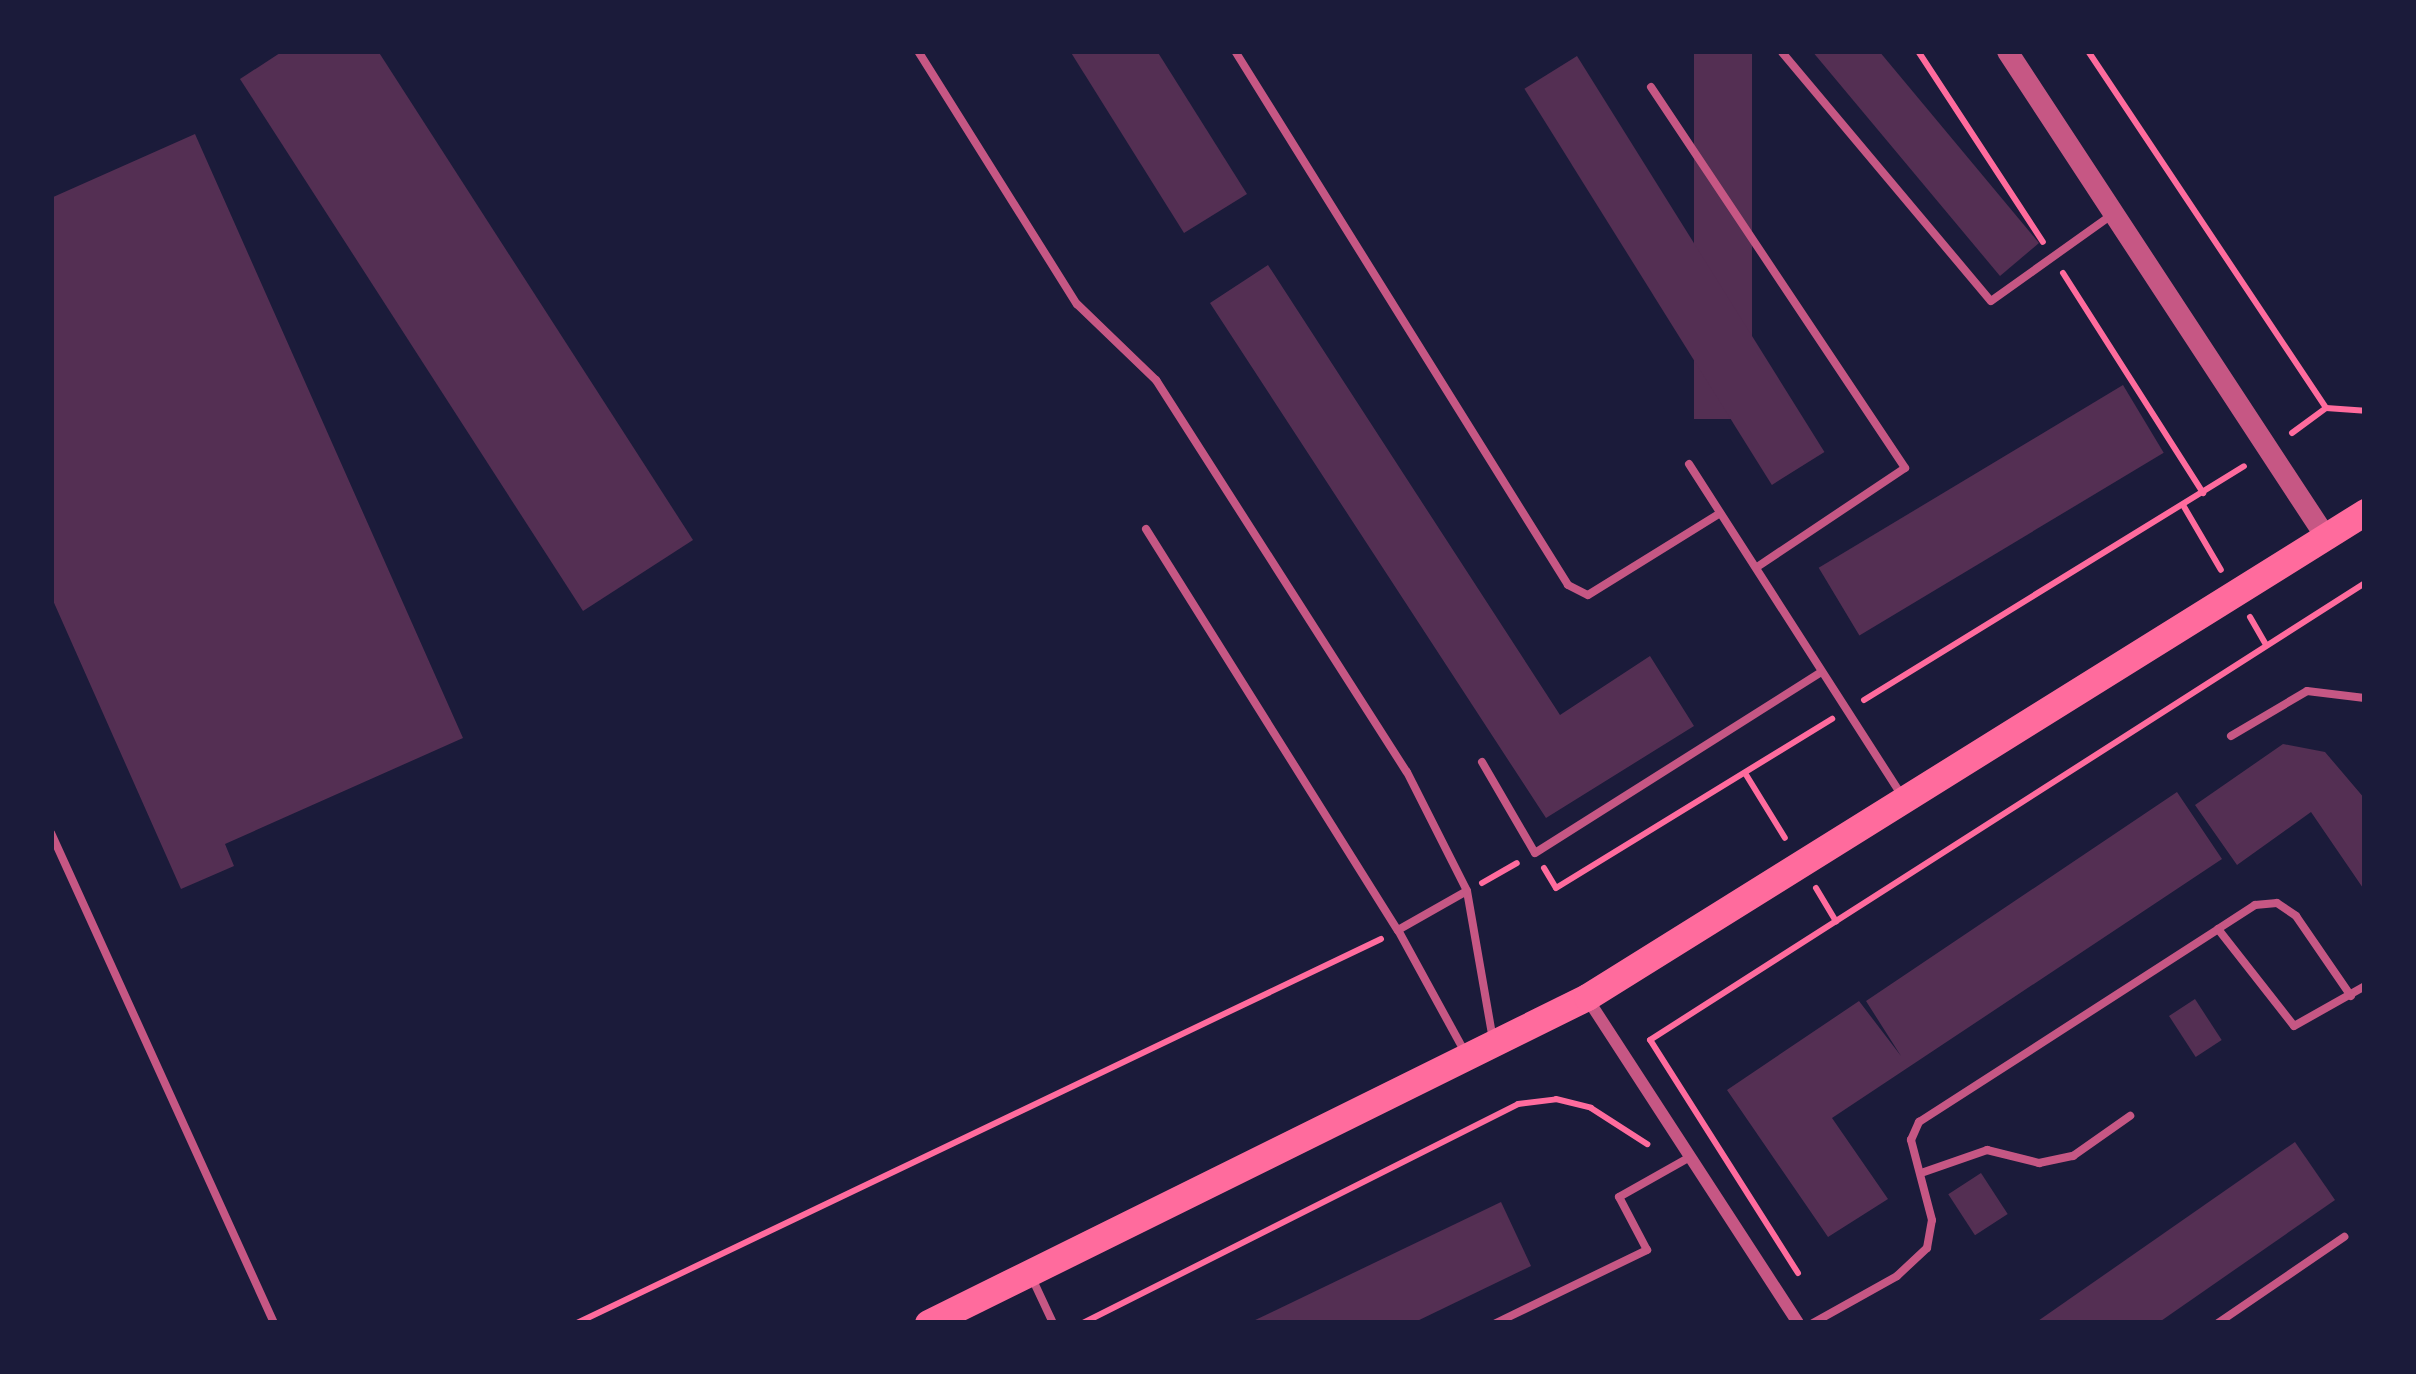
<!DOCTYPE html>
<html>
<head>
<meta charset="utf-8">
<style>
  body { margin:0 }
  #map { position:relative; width:2416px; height:1374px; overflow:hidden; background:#1b1b3a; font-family:Rubik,sans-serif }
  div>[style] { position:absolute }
  .building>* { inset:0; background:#542f53; transform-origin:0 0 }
  .path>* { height:6px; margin:-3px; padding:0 3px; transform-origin:3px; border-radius:3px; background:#ff6b9d }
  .service>* { height:8px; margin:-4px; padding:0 4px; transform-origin:4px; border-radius:4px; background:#c65784 }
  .minor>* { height:12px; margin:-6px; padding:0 6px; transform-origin:6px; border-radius:6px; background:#c65784 }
  .tertiary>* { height:21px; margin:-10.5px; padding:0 10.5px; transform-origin:10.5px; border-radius:10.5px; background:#c65784 }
  .primary>* { height:27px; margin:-13.5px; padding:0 13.5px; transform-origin:13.5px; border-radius:13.5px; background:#ff6b9d }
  span { translate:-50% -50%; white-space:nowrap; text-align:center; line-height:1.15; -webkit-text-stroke:10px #1b1b3a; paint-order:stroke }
  .frame { position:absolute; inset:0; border:54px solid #1b1b3a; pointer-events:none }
</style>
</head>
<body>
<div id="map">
  <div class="building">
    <div style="clip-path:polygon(283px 51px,378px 51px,693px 540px,583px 611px,240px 79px)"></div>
    <div style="clip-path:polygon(1070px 51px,1157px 51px,1247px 194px,1184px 233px)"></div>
    <div style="left:1694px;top:51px;width:58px;height:368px"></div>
    <div style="clip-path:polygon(1812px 51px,1879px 51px,2039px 243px,2000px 276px)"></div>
    <div style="left:1577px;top:56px;width:467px;height:62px;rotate:58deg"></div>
    <div style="clip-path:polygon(195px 134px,463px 738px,225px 844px,234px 866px,181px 889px,51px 596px,51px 198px)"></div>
    <div style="clip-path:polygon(1268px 265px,1560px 715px,1650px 656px,1694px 726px,1546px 818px,1210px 303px)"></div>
    <div style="left:2123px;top:385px;width:79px;height:355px;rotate:59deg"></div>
    <div style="clip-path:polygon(2283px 744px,2325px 752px,2365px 799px,2365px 891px,2311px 812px,2237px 865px,2195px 805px)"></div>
    <div style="clip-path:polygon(2177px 792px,2222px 859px,1832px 1118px,1888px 1199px,1828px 1237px,1727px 1090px,1859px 1001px,1901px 1056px,1866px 1001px)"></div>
    <div style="left:2195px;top:999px;width:49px;height:31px;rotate:57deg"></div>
    <div style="clip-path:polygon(2295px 1142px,2335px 1200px,2158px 1323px,2035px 1323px)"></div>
    <div style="left:1981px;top:1173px;width:49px;height:39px;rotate:57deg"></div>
    <div style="clip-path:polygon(1501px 1202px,1531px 1266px,1413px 1323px,1249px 1323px)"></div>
  </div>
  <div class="path">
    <div style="left:1918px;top:51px;width:228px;rotate:56.8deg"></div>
    <div style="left:2088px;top:51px;width:429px;rotate:56.3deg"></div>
    <div style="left:2063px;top:273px;width:261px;rotate:57.5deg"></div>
    <div style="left:2292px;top:433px;width:42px;rotate:-36.3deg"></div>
    <div style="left:2326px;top:408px;width:39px;rotate:4deg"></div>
    <div style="left:2183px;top:505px;width:75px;rotate:59.7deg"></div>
    <div style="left:2250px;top:617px;width:32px;rotate:60deg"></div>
    <div style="left:1864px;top:700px;width:446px;rotate:-31.6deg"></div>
    <div style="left:1745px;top:773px;width:76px;rotate:58.4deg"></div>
    <div style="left:1544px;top:868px;width:23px;rotate:59deg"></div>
    <div style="left:1556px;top:888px;width:324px;rotate:-31.5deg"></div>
    <div style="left:1482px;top:883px;width:40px;rotate:-29.7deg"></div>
    <div style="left:1816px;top:888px;width:39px;rotate:59deg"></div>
    <div style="left:1798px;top:1273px;width:276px;rotate:-122.4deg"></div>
    <div style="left:1650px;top:1040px;width:849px;rotate:-32.59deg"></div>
    <div style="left:577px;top:1323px;width:891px;rotate:-25.53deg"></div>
    <div style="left:1083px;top:1323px;width:487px;rotate:-26.7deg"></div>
    <div style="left:1518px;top:1104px;width:38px;rotate:-7deg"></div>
    <div style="left:1556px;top:1099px;width:36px;rotate:14deg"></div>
    <div style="left:1591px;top:1108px;width:67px;rotate:32.7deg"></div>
  </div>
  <div class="service">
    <div style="left:918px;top:51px;width:299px;rotate:57.9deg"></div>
    <div style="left:1077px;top:304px;width:110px;rotate:43.9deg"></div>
    <div style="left:1156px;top:380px;width:465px;rotate:57.4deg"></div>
    <div style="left:1407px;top:772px;width:133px;rotate:63.2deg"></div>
    <div style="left:1467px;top:891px;width:145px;rotate:80.1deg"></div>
    <div style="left:1235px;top:51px;width:629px;rotate:58.05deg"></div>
    <div style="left:1568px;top:585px;width:22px;rotate:27deg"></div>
    <div style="left:1588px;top:595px;width:155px;rotate:-31.8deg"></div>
    <div style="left:1781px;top:51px;width:326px;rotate:50deg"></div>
    <div style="left:1991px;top:301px;width:146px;rotate:-35.5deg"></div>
    <div style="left:1651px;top:87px;width:458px;rotate:56.3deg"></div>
    <div style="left:1905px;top:468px;width:178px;rotate:146.2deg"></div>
    <div style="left:1689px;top:464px;width:394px;rotate:57.3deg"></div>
    <div style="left:1146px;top:529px;width:474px;rotate:57.9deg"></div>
    <div style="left:1398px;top:930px;width:141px;rotate:61.3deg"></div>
    <div style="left:2231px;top:736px;width:88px;rotate:-30.6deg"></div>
    <div style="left:2307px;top:691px;width:58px;rotate:6.9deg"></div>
    <div style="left:1482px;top:762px;width:105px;rotate:59.8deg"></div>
    <div style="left:1535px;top:853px;width:338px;rotate:-32.3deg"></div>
    <div style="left:51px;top:833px;width:538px;rotate:65.53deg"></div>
    <div style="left:2218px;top:929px;width:44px;rotate:-33deg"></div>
    <div style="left:2255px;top:905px;width:22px;rotate:-5deg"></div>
    <div style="left:2277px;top:903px;width:23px;rotate:34deg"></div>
    <div style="left:2296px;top:916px;width:97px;rotate:55.5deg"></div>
    <div style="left:1398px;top:930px;width:79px;rotate:-29.5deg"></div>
    <div style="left:1924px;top:1172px;width:67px;rotate:-19.2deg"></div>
    <div style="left:1987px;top:1150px;width:54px;rotate:14deg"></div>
    <div style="left:2039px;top:1163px;width:35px;rotate:-12deg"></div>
    <div style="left:2073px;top:1156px;width:70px;rotate:-35.1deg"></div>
    <div style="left:1031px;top:1276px;width:52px;rotate:64.9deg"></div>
    <div style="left:1496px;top:1323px;width:168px;rotate:-25.8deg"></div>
    <div style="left:1647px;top:1250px;width:60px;rotate:-117.8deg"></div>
    <div style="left:1619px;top:1197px;width:81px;rotate:-29.4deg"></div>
    <div style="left:1813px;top:1323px;width:96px;rotate:-29.2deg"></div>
    <div style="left:1897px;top:1276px;width:41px;rotate:-43deg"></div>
    <div style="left:1927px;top:1248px;width:28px;rotate:-80deg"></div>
    <div style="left:1932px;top:1220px;width:83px;rotate:-104.7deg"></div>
    <div style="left:1911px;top:1140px;width:20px;rotate:-66deg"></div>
    <div style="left:1919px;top:1122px;width:356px;rotate:-32.8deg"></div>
    <div style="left:2218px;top:929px;width:123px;rotate:51.9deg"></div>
    <div style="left:2294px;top:1026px;width:81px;rotate:-29.4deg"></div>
    <div style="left:2218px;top:1323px;width:153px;rotate:-34.3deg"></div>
  </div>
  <div class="minor">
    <div style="left:1587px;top:998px;width:387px;rotate:57deg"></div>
  </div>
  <div class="tertiary">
    <div style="left:2007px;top:51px;width:580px;rotate:56.75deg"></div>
  </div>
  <div class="primary">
    <div style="left:928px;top:1323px;width:735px;rotate:-26.32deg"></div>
    <div style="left:1587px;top:997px;width:917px;rotate:-31.94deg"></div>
  </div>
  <div class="frame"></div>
</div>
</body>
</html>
